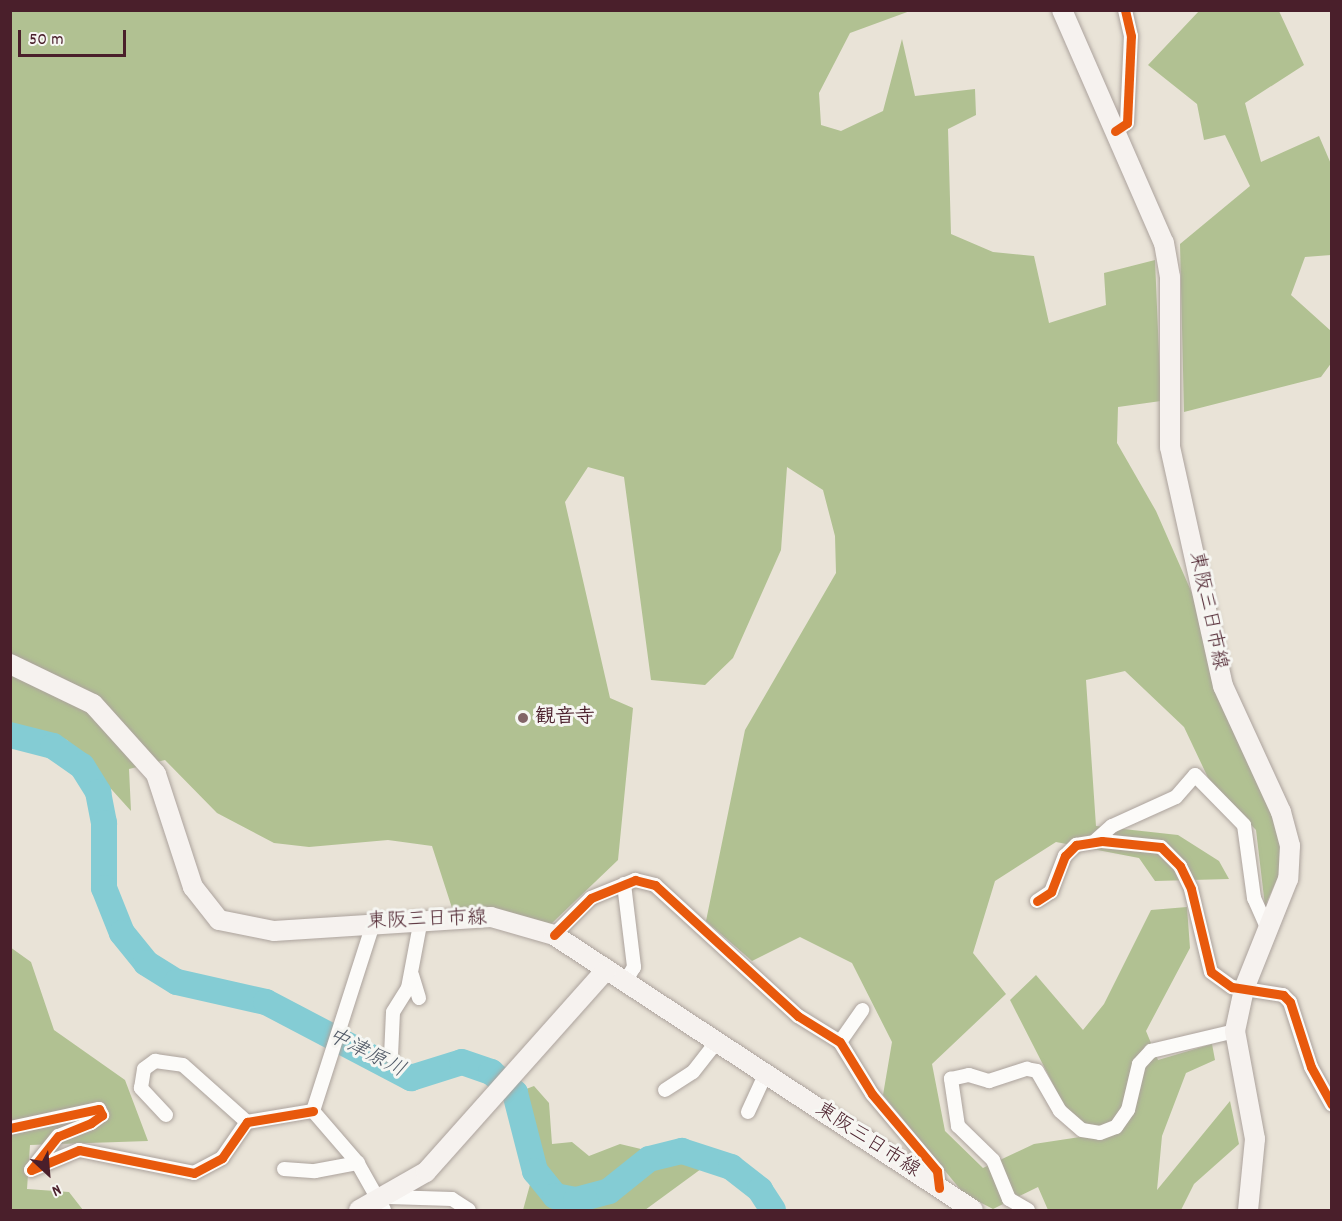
<!DOCTYPE html>
<html>
<head>
<meta charset="utf-8">
<style>
  body { margin:0 }
  #map { position:relative; width:1342px; height:1221px; overflow:hidden; background:#e9e3d7; font-family:Dekko,"Klee One",sans-serif }
  div>[style] { position:absolute }
  .forest>* { inset:0; background:#b1c192 }
  .river>* { height:26px; margin:-13px; padding:0 13px; transform-origin:13px; border-radius:13px; background:#84ccd4 }
  .roads { filter:drop-shadow(0 0 2px #aca39d) drop-shadow(0 0 2px #aca39d) }
  .street>* { height:14px; margin:-7px; padding:0 7px; transform-origin:7px; border-radius:7px; background:#fcfbf9 }
  .secondary>* { height:20px; margin:-10px; padding:0 10px; transform-origin:10px; border-radius:10px; background:#f6f2ef }
  .cycleway>* { height:9px; margin:-4.5px; padding:0 4.5px; transform-origin:4.5px; border-radius:4.5px; background:#e8590c }
  .dots>* { width:16px; height:16px; translate:-50% -50%; box-sizing:border-box; border:3px solid #f6f6f2; border-radius:50% }
  span { translate:-50% -50%; white-space:nowrap; text-align:center; line-height:1.15; -webkit-text-stroke:6px #f6f6f2; paint-order:stroke }
  .street-label { font-size:20px; color:#4a1f2b }
  .poi-label { font-size:20px; color:#4a1f2b; font-weight:700 }
  .left { translate:0 -50%; text-align:left }
  .water-label { font-size:21px; color:#4f5866; font-style:italic }
  .frame { position:absolute; inset:0; border:12px solid #4a1f2b; pointer-events:none }
  .north { position:absolute; left:18px; top:1143px; width:60px; height:60px; -webkit-text-stroke:4px #f6f6f2; paint-order:stroke; rotate:154deg; font-size:16px; font-weight:700; line-height:24px; text-align:center; color:#4a1f2b }
  .north::after { content:''; display:block; margin:auto; width:21px; height:27px; background:#4a1f2b; clip-path:polygon(50% 0,100% 100%,50% 72%,0 100%) }
  .scale { position:absolute; left:18px; top:30px; width:108px; height:27px; box-sizing:border-box; border:3px solid #4a1f2b; border-top:0; padding-left:8px; font-size:18px; line-height:21px; white-space:nowrap; color:#4a1f2b; -webkit-text-stroke:4px #f6f6f2; paint-order:stroke }
</style>
</head>
<body>
<div id="map">
  <div class="forest">
    <div style="clip-path:polygon(10px 11px,910px 11px,850px 33px,819px 93px,821px 125px,841px 131px,883px 111px,902px 39px,915px 96px,975px 89px,976px 115px,948px 129px,951px 234px,993px 252px,1034px 256px,1049px 323px,1106px 305px,1104px 273px,1155px 260px,1161px 401px,1118px 407px,1117px 443px,1156px 511px,1195px 600px,1281px 834px,1279px 875px,1265px 906px,1256px 830px,1211px 784px,1184px 727px,1125px 671px,1086px 680px,1096px 826px,1178px 835px,1219px 861px,1229px 879px,1155px 881px,1139px 858px,1056px 842px,995px 881px,973px 953px,1006px 994px,932px 1064px,945px 1131px,983px 1168px,1034px 1144px,1080px 1137px,1010px 1000px,1036px 975px,1083px 1030px,1104px 1004px,1151px 910px,1187px 907px,1190px 948px,1146px 1031px,1158px 1060px,1212px 1044px,1215px 1060px,1186px 1073px,1162px 1136px,1157px 1190px,1230px 1101px,1239px 1144px,1194px 1184px,1181px 1210px,1048px 1210px,1038px 1187px,993px 1209px,964px 1194px,883px 1095px,892px 1042px,852px 963px,800px 937px,752px 961px,706px 921px,745px 730px,836px 573px,835px 536px,823px 490px,787px 467px,781px 550px,733px 658px,705px 685px,651px 680px,624px 477px,588px 467px,565px 502px,610px 698px,633px 708px,618px 860px,549px 926px,452px 908px,432px 846px,388px 840px,309px 847px,274px 843px,217px 813px,165px 760px,129px 769px,131px 811px,67px 740px,11px 726px)"></div>
    <div style="clip-path:polygon(1199px 11px,1279px 11px,1304px 65px,1245px 103px,1261px 162px,1319px 136px,1331px 164px,1331px 255px,1305px 257px,1291px 295px,1331px 331px,1332px 362px,1321px 377px,1184px 412px,1180px 244px,1250px 186px,1225px 135px,1204px 140px,1197px 104px,1148px 65px)"></div>
    <div style="clip-path:polygon(10px 947px,31px 962px,54px 1030px,125px 1080px,148px 1141px,30px 1145px,27px 1189px,69px 1192px,83px 1210px,11px 1210px)"></div>
    <div style="clip-path:polygon(534px 1086px,549px 1103px,552px 1144px,572px 1142px,589px 1156px,620px 1144px,641px 1149px,625px 1169px,641px 1180px,659px 1162px,680px 1156px,701px 1169px,645px 1210px,523px 1210px,539px 1152px,521px 1091px)"></div>
  </div>
  <div class="river">
    <div style="left:10px;top:735px;width:44px;rotate:14.3deg"></div>
    <div style="left:53px;top:746px;width:35px;rotate:35deg"></div>
    <div style="left:82px;top:766px;width:31px;rotate:58deg"></div>
    <div style="left:98px;top:792px;width:32px;rotate:79deg"></div>
    <div style="left:104px;top:823px;width:65px;rotate:90deg"></div>
    <div style="left:104px;top:888px;width:48px;rotate:68.2deg"></div>
    <div style="left:122px;top:933px;width:38px;rotate:51deg"></div>
    <div style="left:146px;top:963px;width:36px;rotate:32deg"></div>
    <div style="left:177px;top:982px;width:91px;rotate:12.7deg"></div>
    <div style="left:266px;top:1002px;width:164px;rotate:27.7deg"></div>
    <div style="left:411px;top:1078px;width:53px;rotate:-17.4deg"></div>
    <div style="left:462px;top:1062px;width:31px;rotate:19deg"></div>
    <div style="left:491px;top:1072px;width:32px;rotate:41deg"></div>
    <div style="left:515px;top:1093px;width:81px;rotate:75.6deg"></div>
    <div style="left:535px;top:1171px;width:32px;rotate:51deg"></div>
    <div style="left:555px;top:1196px;width:21px;rotate:11deg"></div>
    <div style="left:576px;top:1200px;width:34px;rotate:-15deg"></div>
    <div style="left:609px;top:1191px;width:51px;rotate:-38.7deg"></div>
    <div style="left:649px;top:1159px;width:34px;rotate:-14deg"></div>
    <div style="left:682px;top:1151px;width:52px;rotate:18.1deg"></div>
    <div style="left:731px;top:1167px;width:37px;rotate:38deg"></div>
    <div style="left:760px;top:1190px;width:24px;rotate:57deg"></div>
  </div>
  <div class="roads">
    <div class="street">
      <div style="left:1115px;top:131px;width:14px;rotate:-34deg"></div>
      <div style="left:1127px;top:123px;width:87px;rotate:-87.4deg"></div>
      <div style="left:1131px;top:36px;width:27px;rotate:-103deg"></div>
      <div style="left:1094px;top:842px;width:24px;rotate:-42deg"></div>
      <div style="left:1112px;top:826px;width:70px;rotate:-24.4deg"></div>
      <div style="left:1176px;top:797px;width:29px;rotate:-49deg"></div>
      <div style="left:1195px;top:775px;width:70px;rotate:45.6deg"></div>
      <div style="left:1244px;top:825px;width:74px;rotate:82.2deg"></div>
      <div style="left:1254px;top:898px;width:34px;rotate:66deg"></div>
      <div style="left:624px;top:884px;width:84px;rotate:83.1deg"></div>
      <div style="left:634px;top:967px;width:17px;rotate:121deg"></div>
      <div style="left:1037px;top:901px;width:17px;rotate:-33deg"></div>
      <div style="left:1051px;top:892px;width:39px;rotate:-69deg"></div>
      <div style="left:1065px;top:856px;width:16px;rotate:-45deg"></div>
      <div style="left:1076px;top:845px;width:26px;rotate:-9deg"></div>
      <div style="left:1102px;top:841px;width:59px;rotate:5.8deg"></div>
      <div style="left:1161px;top:847px;width:27px;rotate:45deg"></div>
      <div style="left:1180px;top:866px;width:25px;rotate:64deg"></div>
      <div style="left:1191px;top:889px;width:85px;rotate:76.5deg"></div>
      <div style="left:1211px;top:972px;width:26px;rotate:36deg"></div>
      <div style="left:1232px;top:987px;width:52px;rotate:8.9deg"></div>
      <div style="left:1283px;top:995px;width:10px;rotate:45deg"></div>
      <div style="left:1290px;top:1002px;width:68px;rotate:72.1deg"></div>
      <div style="left:1311px;top:1067px;width:43px;rotate:61.1deg"></div>
      <div style="left:554px;top:935px;width:52px;rotate:-45deg"></div>
      <div style="left:591px;top:898px;width:48px;rotate:-22.2deg"></div>
      <div style="left:635px;top:880px;width:21px;rotate:14deg"></div>
      <div style="left:655px;top:885px;width:194px;rotate:42.5deg"></div>
      <div style="left:798px;top:1016px;width:49px;rotate:31.8deg"></div>
      <div style="left:840px;top:1042px;width:61px;rotate:58.4deg"></div>
      <div style="left:872px;top:1094px;width:101px;rotate:49.8deg"></div>
      <div style="left:937px;top:1171px;width:17px;rotate:83deg"></div>
      <div style="left:412px;top:975px;width:24px;rotate:73deg"></div>
      <div style="left:840px;top:1042px;width:39px;rotate:-55deg"></div>
      <div style="left:391px;top:1056px;width:44px;rotate:-87.4deg"></div>
      <div style="left:393px;top:1012px;width:28px;rotate:-58deg"></div>
      <div style="left:408px;top:988px;width:70px;rotate:-79.3deg"></div>
      <div style="left:665px;top:1090px;width:33px;rotate:-33deg"></div>
      <div style="left:693px;top:1072px;width:37px;rotate:-52deg"></div>
      <div style="left:313px;top:1111px;width:200px;rotate:-72.2deg"></div>
      <div style="left:313px;top:1111px;width:67px;rotate:49.2deg"></div>
      <div style="left:357px;top:1162px;width:55px;rotate:60.6deg"></div>
      <div style="left:748px;top:1112px;width:41px;rotate:-65.3deg"></div>
      <div style="left:166px;top:1115px;width:37px;rotate:-133deg"></div>
      <div style="left:141px;top:1088px;width:19px;rotate:-81deg"></div>
      <div style="left:144px;top:1069px;width:14px;rotate:-36deg"></div>
      <div style="left:155px;top:1061px;width:28px;rotate:8deg"></div>
      <div style="left:183px;top:1065px;width:86px;rotate:41.7deg"></div>
      <div style="left:10px;top:1128px;width:91px;rotate:-12.1deg"></div>
      <div style="left:99px;top:1109px;width:7px;rotate:63deg"></div>
      <div style="left:102px;top:1115px;width:14px;rotate:144deg"></div>
      <div style="left:91px;top:1123px;width:35px;rotate:158deg"></div>
      <div style="left:58px;top:1136px;width:43px;rotate:128.5deg"></div>
      <div style="left:31px;top:1170px;width:52px;rotate:-22.6deg"></div>
      <div style="left:79px;top:1150px;width:117px;rotate:11.3deg"></div>
      <div style="left:194px;top:1173px;width:32px;rotate:-28deg"></div>
      <div style="left:222px;top:1158px;width:44px;rotate:-55.2deg"></div>
      <div style="left:247px;top:1122px;width:67px;rotate:-9.5deg"></div>
      <div style="left:284px;top:1169px;width:31px;rotate:4deg"></div>
      <div style="left:315px;top:1171px;width:44px;rotate:-10.5deg"></div>
      <div style="left:389px;top:1197px;width:63px;rotate:1.8deg"></div>
      <div style="left:452px;top:1199px;width:20px;rotate:33deg"></div>
      <div style="left:1028px;top:1210px;width:22px;rotate:-150deg"></div>
      <div style="left:1009px;top:1199px;width:42px;rotate:-112.3deg"></div>
      <div style="left:993px;top:1160px;width:49px;rotate:-135.8deg"></div>
      <div style="left:958px;top:1126px;width:48px;rotate:-98.5deg"></div>
      <div style="left:951px;top:1079px;width:18px;rotate:-13deg"></div>
      <div style="left:969px;top:1075px;width:21px;rotate:17deg"></div>
      <div style="left:989px;top:1081px;width:40px;rotate:-18deg"></div>
      <div style="left:1027px;top:1069px;width:10px;rotate:11deg"></div>
      <div style="left:1037px;top:1071px;width:46px;rotate:60.1deg"></div>
      <div style="left:1060px;top:1111px;width:29px;rotate:41deg"></div>
      <div style="left:1082px;top:1130px;width:18px;rotate:9deg"></div>
      <div style="left:1100px;top:1133px;width:17px;rotate:-21deg"></div>
      <div style="left:1116px;top:1127px;width:21px;rotate:-55deg"></div>
      <div style="left:1128px;top:1110px;width:47px;rotate:-76.6deg"></div>
      <div style="left:1139px;top:1064px;width:18px;rotate:-47deg"></div>
      <div style="left:1151px;top:1051px;width:86px;rotate:-13.4deg"></div>
    </div>
    <div class="secondary">
      <div style="left:1062px;top:10px;width:254px;rotate:66.4deg"></div>
      <div style="left:1164px;top:243px;width:35px;rotate:80deg"></div>
      <div style="left:1170px;top:277px;width:170px;rotate:90deg"></div>
      <div style="left:1170px;top:447px;width:245px;rotate:77.5deg"></div>
      <div style="left:1223px;top:686px;width:139px;rotate:65.3deg"></div>
      <div style="left:1281px;top:812px;width:35px;rotate:75deg"></div>
      <div style="left:1290px;top:846px;width:33px;rotate:93deg"></div>
      <div style="left:1288px;top:879px;width:118px;rotate:111.8deg"></div>
      <div style="left:1244px;top:989px;width:43px;rotate:102.1deg"></div>
      <div style="left:1235px;top:1031px;width:110px;rotate:79.5deg"></div>
      <div style="left:1255px;top:1139px;width:71px;rotate:95.6deg"></div>
      <div style="left:10px;top:664px;width:92px;rotate:25.7deg"></div>
      <div style="left:93px;top:704px;width:94px;rotate:48deg"></div>
      <div style="left:156px;top:774px;width:119px;rotate:71.9deg"></div>
      <div style="left:193px;top:887px;width:42px;rotate:51.8deg"></div>
      <div style="left:219px;top:920px;width:56px;rotate:11.3deg"></div>
      <div style="left:274px;top:931px;width:217px;rotate:-3.7deg"></div>
      <div style="left:491px;top:917px;width:66px;rotate:15.9deg"></div>
      <div style="left:554px;top:935px;width:501px;rotate:33.28deg"></div>
      <div style="left:359px;top:1210px;width:77px;rotate:-29.6deg"></div>
      <div style="left:426px;top:1172px;width:271px;rotate:-48.3deg"></div>
    </div>
  </div>
  <div class="cycleway">
    <div style="left:1115px;top:131px;width:14px;rotate:-34deg"></div>
    <div style="left:1127px;top:123px;width:87px;rotate:-87.4deg"></div>
    <div style="left:1131px;top:36px;width:27px;rotate:-103deg"></div>
    <div style="left:1037px;top:901px;width:17px;rotate:-33deg"></div>
    <div style="left:1051px;top:892px;width:39px;rotate:-69deg"></div>
    <div style="left:1065px;top:856px;width:16px;rotate:-45deg"></div>
    <div style="left:1076px;top:845px;width:26px;rotate:-9deg"></div>
    <div style="left:1102px;top:841px;width:59px;rotate:5.8deg"></div>
    <div style="left:1161px;top:847px;width:27px;rotate:45deg"></div>
    <div style="left:1180px;top:866px;width:25px;rotate:64deg"></div>
    <div style="left:1191px;top:889px;width:85px;rotate:76.5deg"></div>
    <div style="left:1211px;top:972px;width:26px;rotate:36deg"></div>
    <div style="left:1232px;top:987px;width:52px;rotate:8.9deg"></div>
    <div style="left:1283px;top:995px;width:10px;rotate:45deg"></div>
    <div style="left:1290px;top:1002px;width:68px;rotate:72.1deg"></div>
    <div style="left:1311px;top:1067px;width:43px;rotate:61.1deg"></div>
    <div style="left:554px;top:935px;width:52px;rotate:-45deg"></div>
    <div style="left:591px;top:898px;width:48px;rotate:-22.2deg"></div>
    <div style="left:635px;top:880px;width:21px;rotate:14deg"></div>
    <div style="left:655px;top:885px;width:194px;rotate:42.5deg"></div>
    <div style="left:798px;top:1016px;width:49px;rotate:31.8deg"></div>
    <div style="left:840px;top:1042px;width:61px;rotate:58.4deg"></div>
    <div style="left:872px;top:1094px;width:101px;rotate:49.8deg"></div>
    <div style="left:937px;top:1171px;width:17px;rotate:83deg"></div>
    <div style="left:10px;top:1128px;width:91px;rotate:-12.1deg"></div>
    <div style="left:99px;top:1109px;width:7px;rotate:63deg"></div>
    <div style="left:102px;top:1115px;width:14px;rotate:144deg"></div>
    <div style="left:91px;top:1123px;width:35px;rotate:158deg"></div>
    <div style="left:58px;top:1136px;width:43px;rotate:128.5deg"></div>
    <div style="left:31px;top:1170px;width:52px;rotate:-22.6deg"></div>
    <div style="left:79px;top:1150px;width:117px;rotate:11.3deg"></div>
    <div style="left:194px;top:1173px;width:32px;rotate:-28deg"></div>
    <div style="left:222px;top:1158px;width:44px;rotate:-55.2deg"></div>
    <div style="left:247px;top:1122px;width:67px;rotate:-9.5deg"></div>
  </div>
  <div class="dots">
    <div style="left:523px;top:718px;background:#826467"></div>
  </div>
  <div class="street-label">
    <span style="left:1207px;top:611px;rotate:78deg">東阪三日市線</span>
    <span style="left:427px;top:921px;rotate:-2deg">東阪三日市線</span>
    <span style="left:867px;top:1141px;rotate:33deg">東阪三日市線</span>
  </div>
  <div class="poi-label">
    <span class="left" style="left:535px;top:718px">観音寺</span>
  </div>
  <div class="water-label">
    <span style="left:366px;top:1054px;rotate:27deg">中津原川</span>
  </div>
  <div class="frame"></div>
  <div class="north">N</div>
  <div class="scale">50 m</div>
</div>
</body>
</html>
